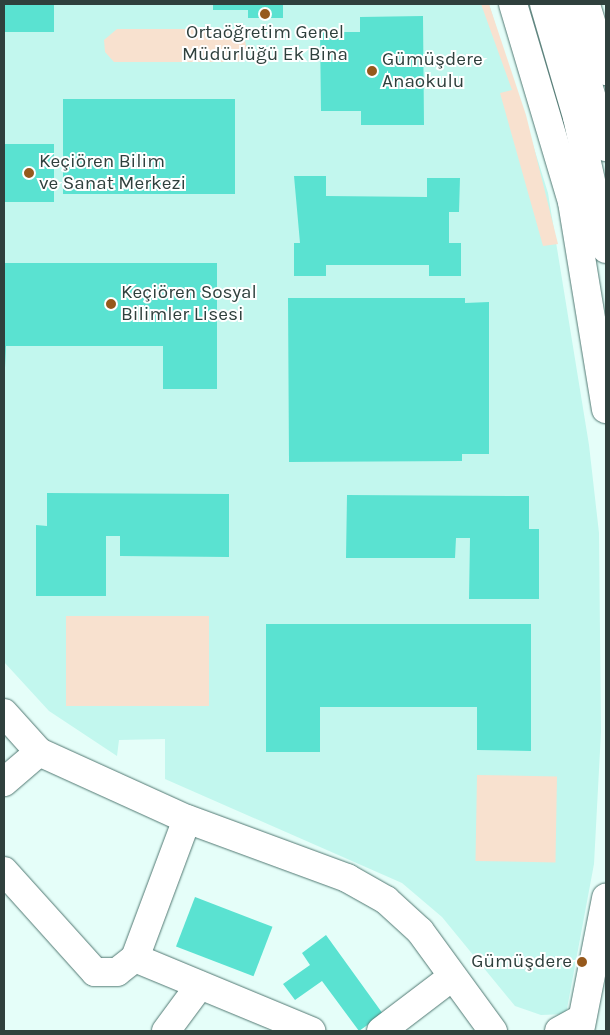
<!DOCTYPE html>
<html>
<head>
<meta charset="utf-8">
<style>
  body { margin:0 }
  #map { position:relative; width:610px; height:1035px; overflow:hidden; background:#e5fef9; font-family:Karla,sans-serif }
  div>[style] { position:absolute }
  .built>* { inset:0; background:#c2f7ee }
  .green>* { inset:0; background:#f8e1cf; transform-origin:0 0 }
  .building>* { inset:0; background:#5ae2d1; transform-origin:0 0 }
  .roads { filter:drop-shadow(0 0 1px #517872) drop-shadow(0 0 1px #517872) }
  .minor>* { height:28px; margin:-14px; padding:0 14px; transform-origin:14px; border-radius:14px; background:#fff }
  .major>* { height:28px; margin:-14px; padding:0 14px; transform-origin:14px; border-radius:14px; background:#fff }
  .dots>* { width:14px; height:14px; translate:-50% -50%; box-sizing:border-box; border:2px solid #fff; border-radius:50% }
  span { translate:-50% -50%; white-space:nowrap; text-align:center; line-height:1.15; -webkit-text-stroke:4px #fff; paint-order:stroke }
  .poi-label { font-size:19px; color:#2f403d }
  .left { translate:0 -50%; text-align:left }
  .right { translate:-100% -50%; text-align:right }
  .frame { position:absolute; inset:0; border:5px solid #2f403d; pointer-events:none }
</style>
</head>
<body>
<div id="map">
  <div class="built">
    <div style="clip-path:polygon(4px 4px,489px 4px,548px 193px,589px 445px,599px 533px,601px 732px,594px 864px,566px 1014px,541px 1015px,515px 1006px,442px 917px,402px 883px,165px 779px,165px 739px,119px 740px,117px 756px,49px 711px,4px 662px)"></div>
  </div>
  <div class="green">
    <div style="clip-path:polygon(481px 4px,489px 4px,526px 115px,558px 244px,543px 246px,500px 93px,512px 90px)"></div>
    <div style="clip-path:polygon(117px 29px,235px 29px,244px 34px,247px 52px,238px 62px,114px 62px,105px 52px,104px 40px)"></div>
    <div style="left:66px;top:616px;width:143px;height:90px"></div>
    <div style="left:477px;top:775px;width:80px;height:86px;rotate:1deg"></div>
  </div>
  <div class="building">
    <div style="left:4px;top:4px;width:50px;height:28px"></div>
    <div style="clip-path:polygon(213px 4px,283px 4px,283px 18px,248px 18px,248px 10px,213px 10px)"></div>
    <div style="clip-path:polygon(423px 16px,424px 125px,361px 125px,361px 111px,321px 111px,320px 32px,360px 32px,360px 17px)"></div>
    <div style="left:63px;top:99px;width:172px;height:95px"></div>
    <div style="left:4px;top:144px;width:50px;height:58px"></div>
    <div style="clip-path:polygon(294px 176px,326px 176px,326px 196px,427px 197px,427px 178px,460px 178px,459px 212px,449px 212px,449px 243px,461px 243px,461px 276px,429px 276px,429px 265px,326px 265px,326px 276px,294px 276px,294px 243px,300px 243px)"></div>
    <div style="clip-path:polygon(4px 263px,217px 263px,217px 389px,163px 389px,163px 346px,6px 346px,4px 390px)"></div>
    <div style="clip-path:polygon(288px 298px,465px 298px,465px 303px,489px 302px,489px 454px,462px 454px,462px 461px,289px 462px)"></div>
    <div style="clip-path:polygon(47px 493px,229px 494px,229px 557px,120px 556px,120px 536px,106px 536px,106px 596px,36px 596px,36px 525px,47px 526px)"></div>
    <div style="clip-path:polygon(347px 495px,529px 496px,529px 529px,539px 529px,539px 599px,469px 599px,470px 538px,456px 538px,455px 558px,346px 558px)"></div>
    <div style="clip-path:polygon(266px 624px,531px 624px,531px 751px,477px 750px,477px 707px,320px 707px,320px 752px,266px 752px)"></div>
    <div style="left:195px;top:897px;width:83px;height:53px;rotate:21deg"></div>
    <div style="clip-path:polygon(326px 935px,383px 1014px,359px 1031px,322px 981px,295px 1000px,283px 984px,310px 965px,302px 953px)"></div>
  </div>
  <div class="roads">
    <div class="minor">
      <div style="left:4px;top:713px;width:52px;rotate:48.1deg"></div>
      <div style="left:39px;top:752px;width:162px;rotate:24.4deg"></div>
      <div style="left:187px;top:819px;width:171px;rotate:20.2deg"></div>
      <div style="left:347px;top:878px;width:45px;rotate:29.4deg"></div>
      <div style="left:386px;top:900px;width:46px;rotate:42.4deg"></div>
      <div style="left:420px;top:931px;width:124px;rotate:53.9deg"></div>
      <div style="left:4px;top:782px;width:46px;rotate:-40.6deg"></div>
      <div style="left:4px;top:871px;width:136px;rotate:48deg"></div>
      <div style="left:95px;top:972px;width:22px"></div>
      <div style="left:117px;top:972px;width:23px;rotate:-38deg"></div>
      <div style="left:135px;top:958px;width:148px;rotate:-69.5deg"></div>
      <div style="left:135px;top:958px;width:191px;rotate:22.5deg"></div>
      <div style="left:166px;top:1031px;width:57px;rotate:-53.5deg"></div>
      <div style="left:381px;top:1031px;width:89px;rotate:-37.3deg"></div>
      <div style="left:559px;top:1031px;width:26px;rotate:-29deg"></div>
    </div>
    <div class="major">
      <div style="left:513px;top:4px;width:207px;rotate:73.4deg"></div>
      <div style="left:572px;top:202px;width:210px;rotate:80.7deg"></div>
      <div style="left:544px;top:4px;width:118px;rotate:73.7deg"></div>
      <div style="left:577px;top:117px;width:135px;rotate:77.6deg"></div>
      <div style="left:565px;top:4px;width:149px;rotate:74deg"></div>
      <div style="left:587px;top:8px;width:66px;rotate:73.2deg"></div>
      <div style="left:580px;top:1031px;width:136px;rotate:-78.9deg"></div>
    </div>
  </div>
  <div class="dots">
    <div style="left:265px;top:14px;background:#96591c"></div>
    <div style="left:372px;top:71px;background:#96591c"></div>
    <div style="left:29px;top:173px;background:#96591c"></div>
    <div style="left:111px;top:304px;background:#96591c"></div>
    <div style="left:582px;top:962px;background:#96591c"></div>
  </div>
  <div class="poi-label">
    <span style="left:265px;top:44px">Ortaöğretim Genel<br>Müdürlüğü Ek Bina</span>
    <span class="left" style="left:382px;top:71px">Gümüşdere<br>Anaokulu</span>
    <span class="left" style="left:39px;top:173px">Keçiören Bilim<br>ve Sanat Merkezi</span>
    <span class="left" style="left:121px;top:304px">Keçiören Sosyal<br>Bilimler Lisesi</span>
    <span class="right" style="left:572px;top:962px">Gümüşdere</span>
  </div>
  <div class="frame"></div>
</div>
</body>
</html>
